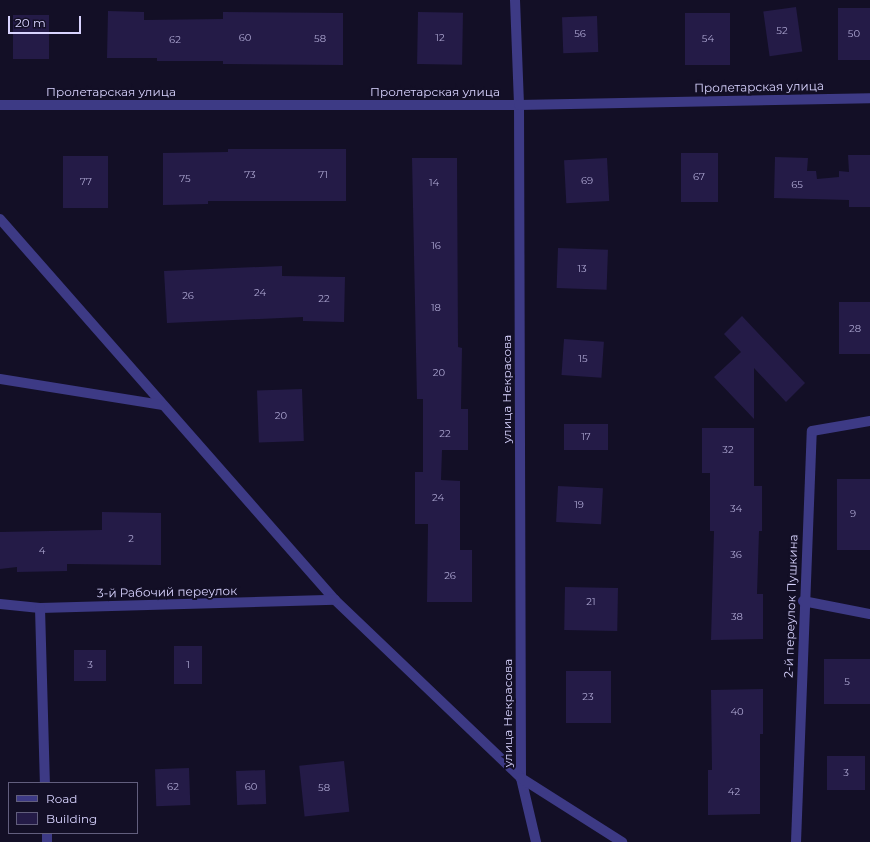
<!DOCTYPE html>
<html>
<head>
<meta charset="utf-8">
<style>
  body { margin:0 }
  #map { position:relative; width:870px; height:842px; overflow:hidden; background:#130f26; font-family:Montserrat,sans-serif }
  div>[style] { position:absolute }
  .building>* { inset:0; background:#241b47; transform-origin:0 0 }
  .minor>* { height:10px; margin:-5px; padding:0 5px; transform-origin:5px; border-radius:5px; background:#3d3a85 }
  span { translate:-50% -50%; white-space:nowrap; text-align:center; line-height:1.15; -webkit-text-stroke:4px #130f26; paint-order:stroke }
  .number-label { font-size:10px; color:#aca6d1 }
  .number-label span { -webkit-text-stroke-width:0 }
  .street-label { font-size:12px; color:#d9d4ff }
  .legend { position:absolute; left:8px; top:782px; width:130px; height:52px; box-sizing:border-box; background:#130f26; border:1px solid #625e7d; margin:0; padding:5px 7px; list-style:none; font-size:12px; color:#d9d4ff }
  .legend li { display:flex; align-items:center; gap:8px; height:20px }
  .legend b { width:20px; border:1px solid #625e7d }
  .scale { position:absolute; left:8px; top:16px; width:73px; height:18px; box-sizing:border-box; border:2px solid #d9d4ff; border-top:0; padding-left:5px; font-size:12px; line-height:14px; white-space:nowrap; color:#d9d4ff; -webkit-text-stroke:3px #130f26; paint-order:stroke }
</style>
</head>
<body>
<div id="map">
  <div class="building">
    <div style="left:796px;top:7px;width:45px;height:33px;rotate:82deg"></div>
    <div style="left:838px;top:8px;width:32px;height:52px"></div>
    <div style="clip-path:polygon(108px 11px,144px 12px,144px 20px,223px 19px,223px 12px,343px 13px,343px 65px,223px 64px,223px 61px,157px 61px,157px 58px,107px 58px)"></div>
    <div style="left:418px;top:12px;width:45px;height:52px;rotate:1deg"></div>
    <div style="left:685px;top:13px;width:45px;height:52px"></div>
    <div style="left:49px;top:15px;width:44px;height:36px;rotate:90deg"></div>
    <div style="left:597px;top:16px;width:36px;height:35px;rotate:88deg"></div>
    <div style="clip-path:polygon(228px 149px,346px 149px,346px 201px,208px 201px,208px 204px,163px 205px,163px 153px,228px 152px)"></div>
    <div style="left:681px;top:153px;width:37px;height:49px"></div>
    <div style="clip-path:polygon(848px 155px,870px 155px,870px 207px,849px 207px,849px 200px,774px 198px,775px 157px,808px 158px,807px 171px,816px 171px,817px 179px,839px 177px,839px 171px,849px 172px)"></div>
    <div style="left:63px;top:156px;width:45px;height:52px"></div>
    <div style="clip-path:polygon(412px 158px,457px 158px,458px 347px,462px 348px,461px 409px,468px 409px,468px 450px,442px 450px,441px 480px,460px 481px,460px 550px,472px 550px,472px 602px,427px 602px,428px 524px,415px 524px,415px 472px,423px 472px,423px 399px,417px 399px)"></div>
    <div style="left:607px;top:158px;width:43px;height:43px;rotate:87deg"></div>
    <div style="left:558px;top:248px;width:50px;height:40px;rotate:2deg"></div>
    <div style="clip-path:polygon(282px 266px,282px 276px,345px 277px,344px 322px,303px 321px,303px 317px,167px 323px,164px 271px)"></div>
    <div style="left:870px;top:302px;width:52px;height:31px;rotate:90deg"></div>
    <div style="clip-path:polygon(742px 316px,805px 383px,786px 402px,754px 368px,754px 419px,714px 377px,741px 352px,724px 334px)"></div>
    <div style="left:564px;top:339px;width:40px;height:36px;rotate:4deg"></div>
    <div style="left:302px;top:389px;width:52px;height:45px;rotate:88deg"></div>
    <div style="left:564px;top:424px;width:44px;height:26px"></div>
    <div style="clip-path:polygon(702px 428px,754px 428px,754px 486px,762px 486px,762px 531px,759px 531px,757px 594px,763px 594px,763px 639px,711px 640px,714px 531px,710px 531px,710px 473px,702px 473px)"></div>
    <div style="left:837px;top:479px;width:33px;height:71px"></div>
    <div style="left:558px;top:486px;width:45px;height:36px;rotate:3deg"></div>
    <div style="clip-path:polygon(102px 512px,161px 513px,161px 565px,67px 564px,67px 571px,17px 572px,17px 567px,0 569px,0 532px,102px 530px)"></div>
    <div style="left:565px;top:587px;width:53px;height:43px;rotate:1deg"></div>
    <div style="left:202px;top:646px;width:38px;height:28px;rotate:90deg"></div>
    <div style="left:74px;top:650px;width:32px;height:31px"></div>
    <div style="left:824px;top:659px;width:46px;height:45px"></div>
    <div style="left:566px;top:671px;width:45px;height:52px"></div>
    <div style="clip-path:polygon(763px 689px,763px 734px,760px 734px,760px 814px,708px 815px,708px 770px,712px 770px,711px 690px)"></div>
    <div style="left:827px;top:756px;width:38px;height:34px"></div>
    <div style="left:344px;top:761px;width:51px;height:45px;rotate:84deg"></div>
    <div style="left:189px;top:768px;width:37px;height:34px;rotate:88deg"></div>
    <div style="left:265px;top:770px;width:34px;height:29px;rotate:88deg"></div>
  </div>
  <div class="minor">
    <div style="left:515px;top:0;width:105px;rotate:87.8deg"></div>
    <div style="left:519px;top:105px;width:673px;rotate:89.83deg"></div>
    <div style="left:521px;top:778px;width:66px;rotate:76.8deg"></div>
    <div style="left:0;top:105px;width:519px"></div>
    <div style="left:519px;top:105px;width:351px;rotate:-1.1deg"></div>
    <div style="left:0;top:219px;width:507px;rotate:48.68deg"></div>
    <div style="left:335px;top:600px;width:257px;rotate:43.7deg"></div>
    <div style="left:521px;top:778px;width:120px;rotate:32.4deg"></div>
    <div style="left:0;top:379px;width:165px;rotate:9.1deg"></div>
    <div style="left:803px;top:601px;width:68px;rotate:11deg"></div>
    <div style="left:0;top:604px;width:40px;rotate:5.7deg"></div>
    <div style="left:40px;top:608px;width:295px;rotate:-1.6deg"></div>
    <div style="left:40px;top:608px;width:175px;rotate:88.4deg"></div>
    <div style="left:47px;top:833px;width:9px;rotate:90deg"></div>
    <div style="left:796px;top:842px;width:411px;rotate:-87.8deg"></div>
    <div style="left:812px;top:431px;width:59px;rotate:-9.8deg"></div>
  </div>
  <div class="number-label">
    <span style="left:782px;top:31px">52</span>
    <span style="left:580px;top:34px">56</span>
    <span style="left:854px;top:34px">50</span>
    <span style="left:245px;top:38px">60</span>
    <span style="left:440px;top:38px">12</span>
    <span style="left:320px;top:39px">58</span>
    <span style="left:708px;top:39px">54</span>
    <span style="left:175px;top:40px">62</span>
    <span style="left:250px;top:175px">73</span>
    <span style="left:323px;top:175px">71</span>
    <span style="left:699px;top:177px">67</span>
    <span style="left:185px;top:179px">75</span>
    <span style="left:587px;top:181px">69</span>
    <span style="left:86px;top:182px">77</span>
    <span style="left:434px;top:183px">14</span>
    <span style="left:797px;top:185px">65</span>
    <span style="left:436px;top:246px">16</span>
    <span style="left:582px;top:269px">13</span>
    <span style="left:260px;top:293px">24</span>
    <span style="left:188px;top:296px">26</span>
    <span style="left:324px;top:299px">22</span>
    <span style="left:436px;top:308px">18</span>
    <span style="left:855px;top:329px">28</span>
    <span style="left:583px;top:359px">15</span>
    <span style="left:439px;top:373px">20</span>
    <span style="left:281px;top:416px">20</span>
    <span style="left:445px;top:434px">22</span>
    <span style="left:586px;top:437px">17</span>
    <span style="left:728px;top:450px">32</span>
    <span style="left:438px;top:498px">24</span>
    <span style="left:579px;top:505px">19</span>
    <span style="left:736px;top:509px">34</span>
    <span style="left:853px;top:514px">9</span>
    <span style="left:131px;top:539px">2</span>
    <span style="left:42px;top:551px">4</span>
    <span style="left:736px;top:555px">36</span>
    <span style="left:450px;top:576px">26</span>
    <span style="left:591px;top:602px">21</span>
    <span style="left:737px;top:617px">38</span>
    <span style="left:90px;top:665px">3</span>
    <span style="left:188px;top:665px">1</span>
    <span style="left:847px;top:682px">5</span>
    <span style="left:588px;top:697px">23</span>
    <span style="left:737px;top:712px">40</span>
    <span style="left:846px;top:773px">3</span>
    <span style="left:173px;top:787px">62</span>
    <span style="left:251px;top:787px">60</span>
    <span style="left:324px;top:788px">58</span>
    <span style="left:734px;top:792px">42</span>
  </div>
  <div class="street-label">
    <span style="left:759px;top:87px;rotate:-1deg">Пролетарская улица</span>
    <span style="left:111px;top:92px">Пролетарская улица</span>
    <span style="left:435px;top:92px">Пролетарская улица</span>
    <span style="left:507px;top:389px;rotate:-90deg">улица Некрасова</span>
    <span style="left:167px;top:592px;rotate:-1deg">3-й Рабочий переулок</span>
    <span style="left:791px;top:606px;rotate:-88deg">2-й переулок Пушкина</span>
    <span style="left:508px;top:713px;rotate:-90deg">улица Некрасова</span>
  </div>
  <ul class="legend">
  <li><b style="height:5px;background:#3d3a85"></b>Road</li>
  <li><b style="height:11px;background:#241b47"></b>Building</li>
  </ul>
  <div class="scale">20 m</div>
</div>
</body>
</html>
